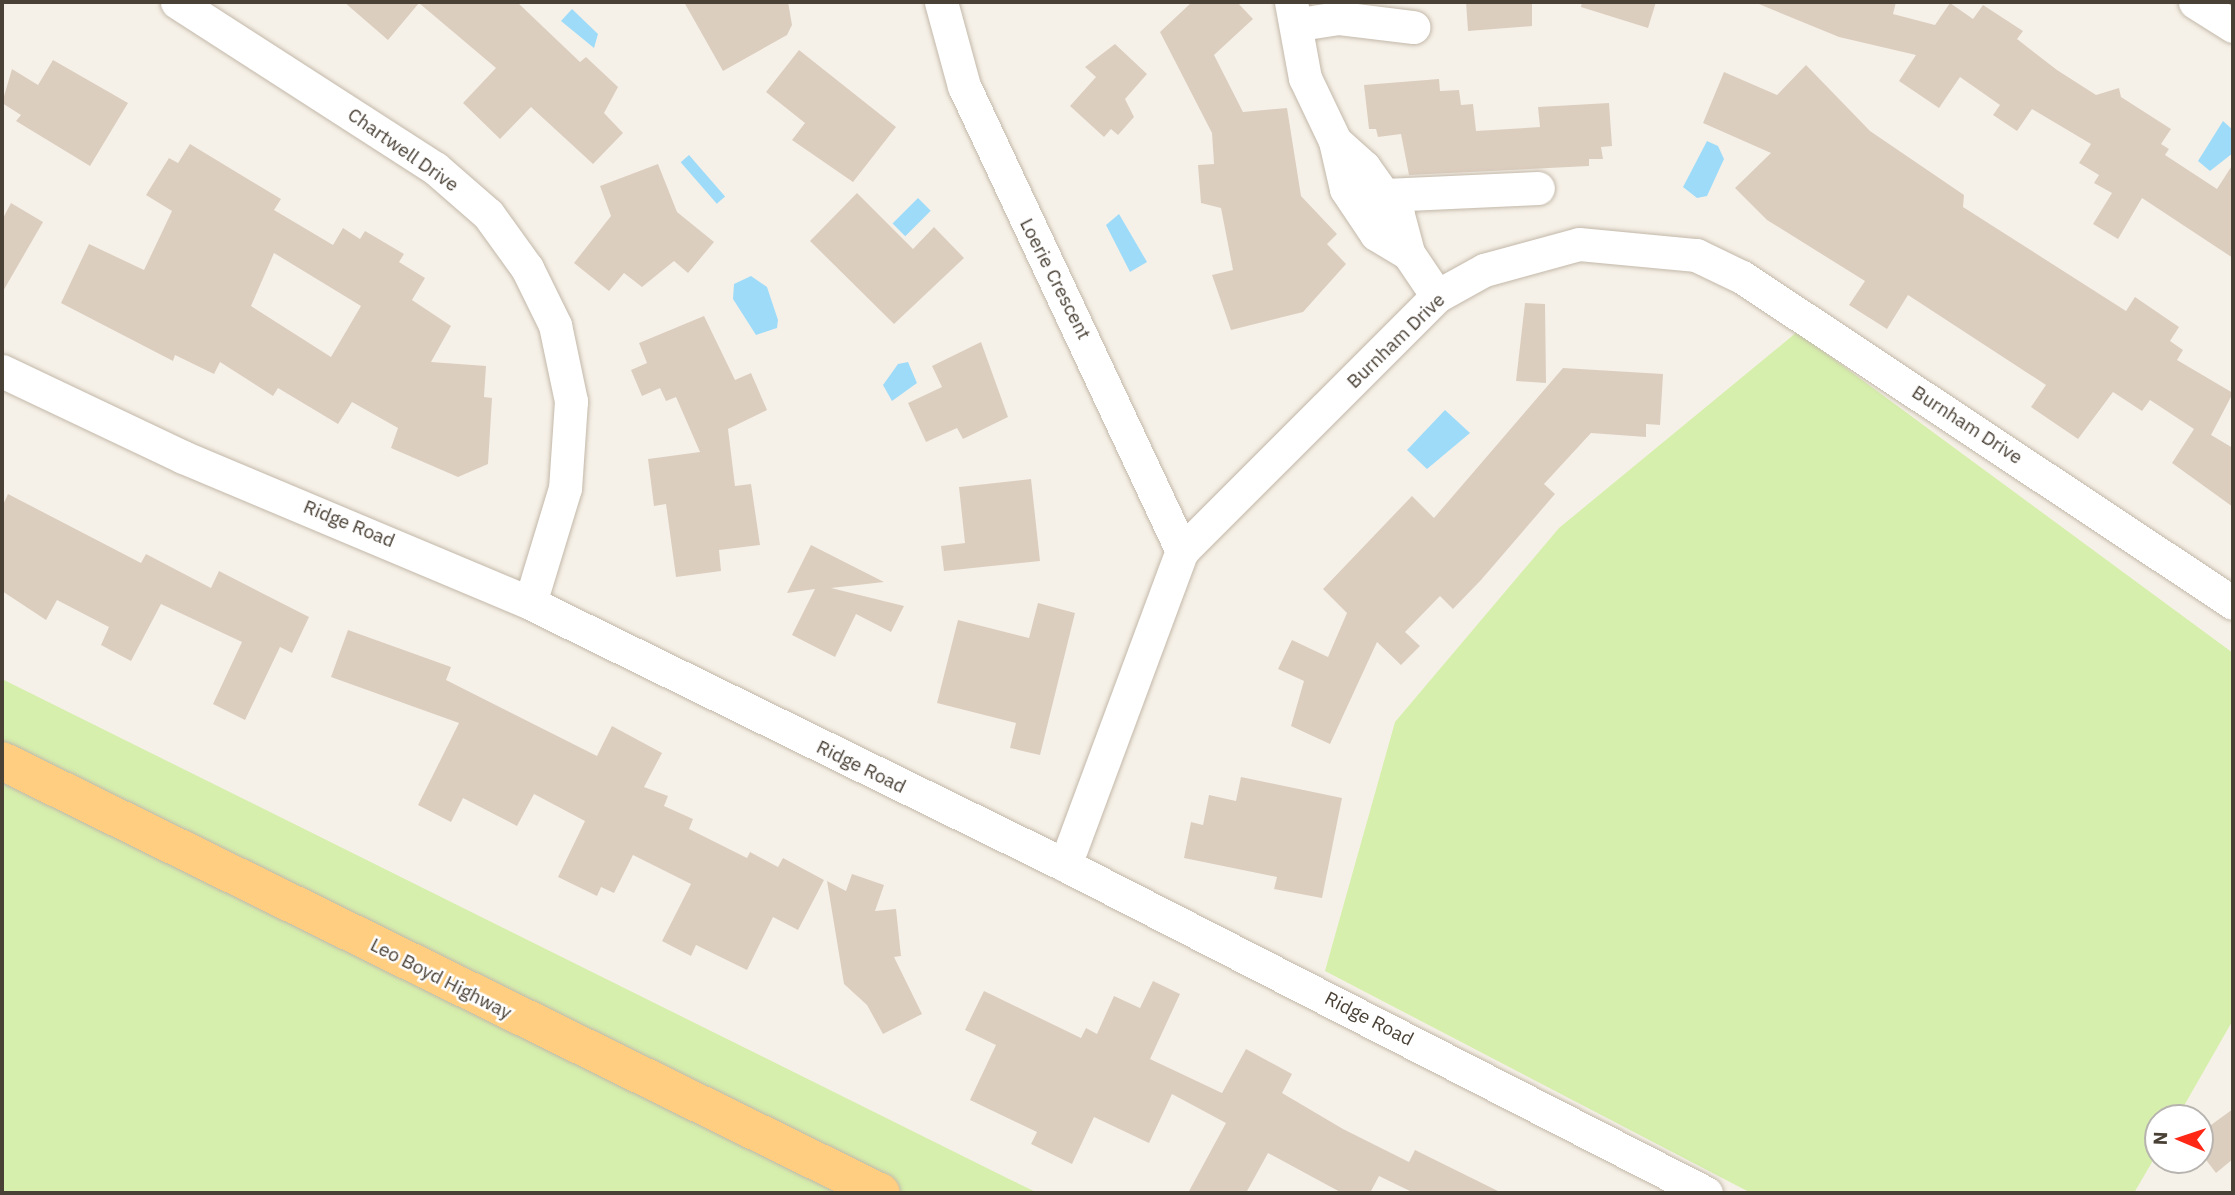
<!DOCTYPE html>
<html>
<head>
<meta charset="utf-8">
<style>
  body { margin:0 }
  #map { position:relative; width:2235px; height:1195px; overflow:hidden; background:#f6f1e8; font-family:"IBM Plex Sans",sans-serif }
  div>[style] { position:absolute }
  .green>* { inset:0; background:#d6efac }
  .water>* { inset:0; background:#9edbf9; transform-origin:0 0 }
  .building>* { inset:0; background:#dccebf }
  .roads { filter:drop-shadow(0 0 2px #c3b8a9) drop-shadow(0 0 2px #c3b8a9) }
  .minor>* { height:33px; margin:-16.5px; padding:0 16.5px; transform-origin:16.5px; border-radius:16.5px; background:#fff }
  .trunk>* { height:38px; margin:-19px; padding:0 19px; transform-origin:19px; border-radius:19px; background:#ffce81 }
  span { translate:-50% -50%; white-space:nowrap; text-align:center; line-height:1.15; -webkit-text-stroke:5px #fff; paint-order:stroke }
  .street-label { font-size:19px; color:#4a4136 }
  .frame { position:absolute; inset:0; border:4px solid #4a4136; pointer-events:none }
  .north { position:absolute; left:2144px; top:1104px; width:70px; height:70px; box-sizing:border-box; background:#fff; border:2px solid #b7b3af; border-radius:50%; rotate:272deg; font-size:19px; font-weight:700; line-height:28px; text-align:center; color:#4a4136 }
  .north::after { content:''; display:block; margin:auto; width:24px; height:32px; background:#ff2716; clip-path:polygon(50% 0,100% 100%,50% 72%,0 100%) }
</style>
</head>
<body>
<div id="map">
  <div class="green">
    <div style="clip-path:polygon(1797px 332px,2233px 653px,2233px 1020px,2177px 1118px,2158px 1118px,2158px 1152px,2134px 1193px,1751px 1193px,1325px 971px,1395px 722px,1559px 528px)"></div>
    <div style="clip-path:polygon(2px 679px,1009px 1179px,1038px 1193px,2px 1193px)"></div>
  </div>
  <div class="water">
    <div style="clip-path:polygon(572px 9px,598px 34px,594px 48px,561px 21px)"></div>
    <div style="clip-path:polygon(2223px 121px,2233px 130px,2233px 153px,2210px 171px,2198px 161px)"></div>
    <div style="clip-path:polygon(1707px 141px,1718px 146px,1724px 159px,1707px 196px,1697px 198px,1683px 187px)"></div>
    <div style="left:689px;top:155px;width:55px;height:11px;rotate:49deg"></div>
    <div style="left:918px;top:198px;width:18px;height:36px;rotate:45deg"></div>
    <div style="clip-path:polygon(1119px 214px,1147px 262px,1130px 272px,1106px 225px)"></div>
    <div style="clip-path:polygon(751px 276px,767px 287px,778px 320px,777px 328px,756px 335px,733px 299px,734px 284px)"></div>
    <div style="clip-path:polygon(908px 362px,917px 383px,892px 401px,883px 385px,898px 364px)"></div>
    <div style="clip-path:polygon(1445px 410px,1470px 433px,1427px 469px,1407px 450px)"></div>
  </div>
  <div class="building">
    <div style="clip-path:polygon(344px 2px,517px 2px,580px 62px,586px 57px,618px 87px,604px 113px,623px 133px,593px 164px,531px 107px,500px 139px,463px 103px,496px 68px,419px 3px,388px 40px)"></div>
    <div style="clip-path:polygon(684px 2px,788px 2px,792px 25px,787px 35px,723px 71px)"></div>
    <div style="clip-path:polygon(1192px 2px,1237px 2px,1253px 19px,1214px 55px,1243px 112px,1287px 108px,1301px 196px,1337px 234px,1327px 244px,1346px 264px,1303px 312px,1231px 330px,1212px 275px,1233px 270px,1221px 208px,1201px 203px,1198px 165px,1214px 164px,1212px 133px,1160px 32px)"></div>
    <div style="clip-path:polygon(1466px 2px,1532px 2px,1532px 26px,1468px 31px)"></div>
    <div style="clip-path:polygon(1582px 2px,1656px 2px,1648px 28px,1581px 7px)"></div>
    <div style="clip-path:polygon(1754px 2px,1896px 2px,1893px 14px,1935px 25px,1950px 3px,1973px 19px,1983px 5px,2023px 31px,2017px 39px,2057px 70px,2096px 95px,2119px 88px,2121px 97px,2171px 129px,2161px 144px,2169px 149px,2165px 155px,2217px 189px,2233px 164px,2233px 258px,2142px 198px,2118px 239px,2093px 224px,2112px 193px,2094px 183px,2099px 175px,2079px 163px,2091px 144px,2032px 109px,2017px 131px,1993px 115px,2000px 105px,1960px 77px,1939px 108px,1899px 81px,1916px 55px,1839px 37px)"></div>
    <div style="clip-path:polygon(1115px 44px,1147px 74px,1125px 99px,1134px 117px,1118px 135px,1111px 129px,1104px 137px,1070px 106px,1096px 77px,1085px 67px)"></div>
    <div style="clip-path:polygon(799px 50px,896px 127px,853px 182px,792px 140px,805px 123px,766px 92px)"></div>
    <div style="clip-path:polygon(53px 60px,128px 103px,90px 166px,16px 121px,21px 115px,2px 103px,12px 69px,38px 85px)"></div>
    <div style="clip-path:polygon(1806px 65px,1870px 131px,1964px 195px,1963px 207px,2126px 311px,2135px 297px,2179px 327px,2170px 341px,2183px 350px,2177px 360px,2233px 393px,2211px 435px,2233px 448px,2233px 507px,2172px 463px,2194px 429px,2150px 400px,2142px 411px,2113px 392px,2078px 439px,2031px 407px,2046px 385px,1908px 295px,1887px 329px,1849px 305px,1865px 281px,1767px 220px,1735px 188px,1771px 153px,1703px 123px,1724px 72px,1777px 95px)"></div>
    <div style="clip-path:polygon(1439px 79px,1440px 91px,1459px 90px,1461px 105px,1473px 104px,1476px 131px,1540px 127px,1538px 107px,1609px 103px,1612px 146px,1601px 147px,1603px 159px,1589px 159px,1589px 166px,1409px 175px,1401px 134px,1378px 137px,1376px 129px,1369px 129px,1364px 85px)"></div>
    <div style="clip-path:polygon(evenodd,190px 144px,281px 199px,274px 210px,333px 245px,343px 228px,360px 239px,365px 231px,404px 254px,399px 262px,425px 278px,412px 300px,451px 326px,431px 362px,486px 366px,484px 397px,492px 398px,488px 464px,458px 477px,391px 448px,398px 428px,352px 402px,338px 424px,278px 388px,273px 396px,220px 362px,214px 374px,175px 355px,173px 361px,61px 303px,89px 244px,144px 270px,172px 211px,146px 195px,169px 158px,178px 163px,190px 144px,274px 253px,361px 306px,331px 357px,251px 306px,274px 253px)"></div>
    <div style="clip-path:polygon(658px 164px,677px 212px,714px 242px,688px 273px,674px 261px,642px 287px,624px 273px,609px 291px,574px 263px,611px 216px,600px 186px)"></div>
    <div style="clip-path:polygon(857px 193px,913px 249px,934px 227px,964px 258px,894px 324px,810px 241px)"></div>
    <div style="clip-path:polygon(11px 203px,43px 222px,2px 293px,2px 220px)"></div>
    <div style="clip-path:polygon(1525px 303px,1545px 304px,1546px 383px,1516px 381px)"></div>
    <div style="clip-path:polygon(704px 316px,735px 380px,751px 373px,767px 410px,728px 429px,735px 486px,751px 484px,760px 545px,719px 550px,721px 571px,676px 577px,666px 504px,654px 506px,648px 459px,700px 452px,676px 397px,666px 401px,660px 388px,642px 396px,631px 370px,647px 363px,639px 343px)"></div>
    <div style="clip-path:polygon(981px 342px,1008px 417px,963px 439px,957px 428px,926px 442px,908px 403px,942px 387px,932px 366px)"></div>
    <div style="clip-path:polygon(1563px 368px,1663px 374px,1660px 425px,1646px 424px,1646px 437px,1591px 433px,1544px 484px,1555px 494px,1481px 580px,1453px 609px,1440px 596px,1405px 632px,1420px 646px,1401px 665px,1377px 642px,1330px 744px,1291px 726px,1304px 681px,1278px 669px,1292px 640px,1328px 657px,1347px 613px,1323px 589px,1412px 496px,1434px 518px)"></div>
    <div style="clip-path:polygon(1031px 479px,1040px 561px,944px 571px,941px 546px,965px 543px,959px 487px)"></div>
    <div style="clip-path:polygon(8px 494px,141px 563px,146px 554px,211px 588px,219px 571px,309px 617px,292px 653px,280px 647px,245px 720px,213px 704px,242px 642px,161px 604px,131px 661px,101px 645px,109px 627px,57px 600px,46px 620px,2px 591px,2px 507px)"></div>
    <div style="clip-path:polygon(811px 545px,884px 582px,831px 588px,904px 606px,891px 632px,856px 614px,835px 657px,792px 635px,815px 589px,787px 593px)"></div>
    <div style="clip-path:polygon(1038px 603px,1075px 613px,1040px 755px,1010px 748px,1016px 723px,937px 703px,958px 620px,1029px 638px)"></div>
    <div style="clip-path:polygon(348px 630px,451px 667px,446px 680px,597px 756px,612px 726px,662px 753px,644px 787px,668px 796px,664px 806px,693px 819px,689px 829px,747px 858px,750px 852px,778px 867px,783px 858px,824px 880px,798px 930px,773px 917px,747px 970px,696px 945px,691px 956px,662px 941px,691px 884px,633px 855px,614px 893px,601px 887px,597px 896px,558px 877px,585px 821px,534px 794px,517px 826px,463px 798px,451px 822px,418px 805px,459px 723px,331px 677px)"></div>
    <div style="clip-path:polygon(1241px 777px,1342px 798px,1322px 898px,1274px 889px,1277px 877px,1184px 858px,1191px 822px,1203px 825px,1209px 795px,1236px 801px)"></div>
    <div style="clip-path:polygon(852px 874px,884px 885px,875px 911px,896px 909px,901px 956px,894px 957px,922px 1014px,883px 1034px,867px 1005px,844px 984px,827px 881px,846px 891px)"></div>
    <div style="clip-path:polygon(1153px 981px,1180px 994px,1150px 1059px,1222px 1093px,1246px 1049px,1292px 1074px,1282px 1093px,1343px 1129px,1409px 1162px,1415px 1150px,1502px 1193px,1414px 1193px,1379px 1176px,1370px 1193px,1342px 1193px,1268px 1153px,1246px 1193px,1188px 1193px,1226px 1123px,1172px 1094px,1149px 1143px,1094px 1117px,1072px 1164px,1031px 1144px,1037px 1132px,970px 1100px,996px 1045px,965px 1030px,984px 991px,1081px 1038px,1086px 1028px,1097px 1034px,1114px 996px,1140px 1008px)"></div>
    <div style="clip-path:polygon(2233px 1109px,2233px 1159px,2216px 1173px,2200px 1152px,2200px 1133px)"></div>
  </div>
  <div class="roads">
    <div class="minor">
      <div style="left:177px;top:2px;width:307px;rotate:32.8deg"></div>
      <div style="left:435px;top:168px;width:70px;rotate:41deg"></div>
      <div style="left:488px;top:214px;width:67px;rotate:54.2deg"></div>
      <div style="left:527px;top:268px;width:64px;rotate:63.8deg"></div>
      <div style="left:555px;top:325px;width:78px;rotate:78.1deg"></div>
      <div style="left:571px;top:401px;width:87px;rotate:93.9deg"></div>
      <div style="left:565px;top:488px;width:120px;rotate:106.9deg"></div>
      <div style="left:941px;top:2px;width:87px;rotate:74.7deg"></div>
      <div style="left:964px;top:86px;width:514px;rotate:64.88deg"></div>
      <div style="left:1291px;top:2px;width:77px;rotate:79.6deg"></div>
      <div style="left:1305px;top:78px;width:70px;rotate:64.5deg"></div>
      <div style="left:1335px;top:141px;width:49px;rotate:77.1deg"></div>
      <div style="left:1346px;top:189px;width:54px;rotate:56.3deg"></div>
      <div style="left:1376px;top:234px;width:37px;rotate:31deg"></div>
      <div style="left:2195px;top:2px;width:45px;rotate:32.3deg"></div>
      <div style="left:1300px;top:24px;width:39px;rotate:-9deg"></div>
      <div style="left:1339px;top:18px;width:75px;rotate:6.9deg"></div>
      <div style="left:1335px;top:141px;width:39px;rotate:42deg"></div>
      <div style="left:1364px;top:167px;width:59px;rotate:54.7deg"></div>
      <div style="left:1398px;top:215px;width:39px;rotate:75deg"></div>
      <div style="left:1408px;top:253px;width:52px;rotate:56deg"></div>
      <div style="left:1372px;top:203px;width:15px;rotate:-32deg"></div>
      <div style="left:1385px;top:195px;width:153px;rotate:-2.6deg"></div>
      <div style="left:2px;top:371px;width:200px;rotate:25.4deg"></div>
      <div style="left:183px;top:457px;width:376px;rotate:22.8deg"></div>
      <div style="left:530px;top:603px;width:596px;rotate:26.09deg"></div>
      <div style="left:1065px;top:865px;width:720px;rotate:27.1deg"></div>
      <div style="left:1065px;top:865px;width:335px;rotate:-69.6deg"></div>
      <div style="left:1182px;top:551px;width:361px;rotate:-45deg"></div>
      <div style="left:1437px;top:296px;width:54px;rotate:-29deg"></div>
      <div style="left:1484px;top:270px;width:98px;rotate:-15.3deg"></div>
      <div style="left:1579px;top:244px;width:118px;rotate:5.4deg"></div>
      <div style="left:1696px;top:255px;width:51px;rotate:25.6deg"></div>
      <div style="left:1742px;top:277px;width:589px;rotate:33.58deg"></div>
    </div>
    <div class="trunk">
      <div style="left:2px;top:761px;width:979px;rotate:26.17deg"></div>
    </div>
  </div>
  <div class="street-label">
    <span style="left:403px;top:150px;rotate:35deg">Chartwell Drive</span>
    <span style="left:1055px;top:279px;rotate:63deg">Loerie Crescent</span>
    <span style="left:1396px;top:341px;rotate:-44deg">Burnham Drive</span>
    <span style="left:1967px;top:425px;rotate:33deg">Burnham Drive</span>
    <span style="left:349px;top:524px;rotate:22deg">Ridge Road</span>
    <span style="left:861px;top:767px;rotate:26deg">Ridge Road</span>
    <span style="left:441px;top:979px;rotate:27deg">Leo Boyd Highway</span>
    <span style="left:1369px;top:1019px;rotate:27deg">Ridge Road</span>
  </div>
  <div class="frame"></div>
  <div class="north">N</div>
</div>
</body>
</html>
